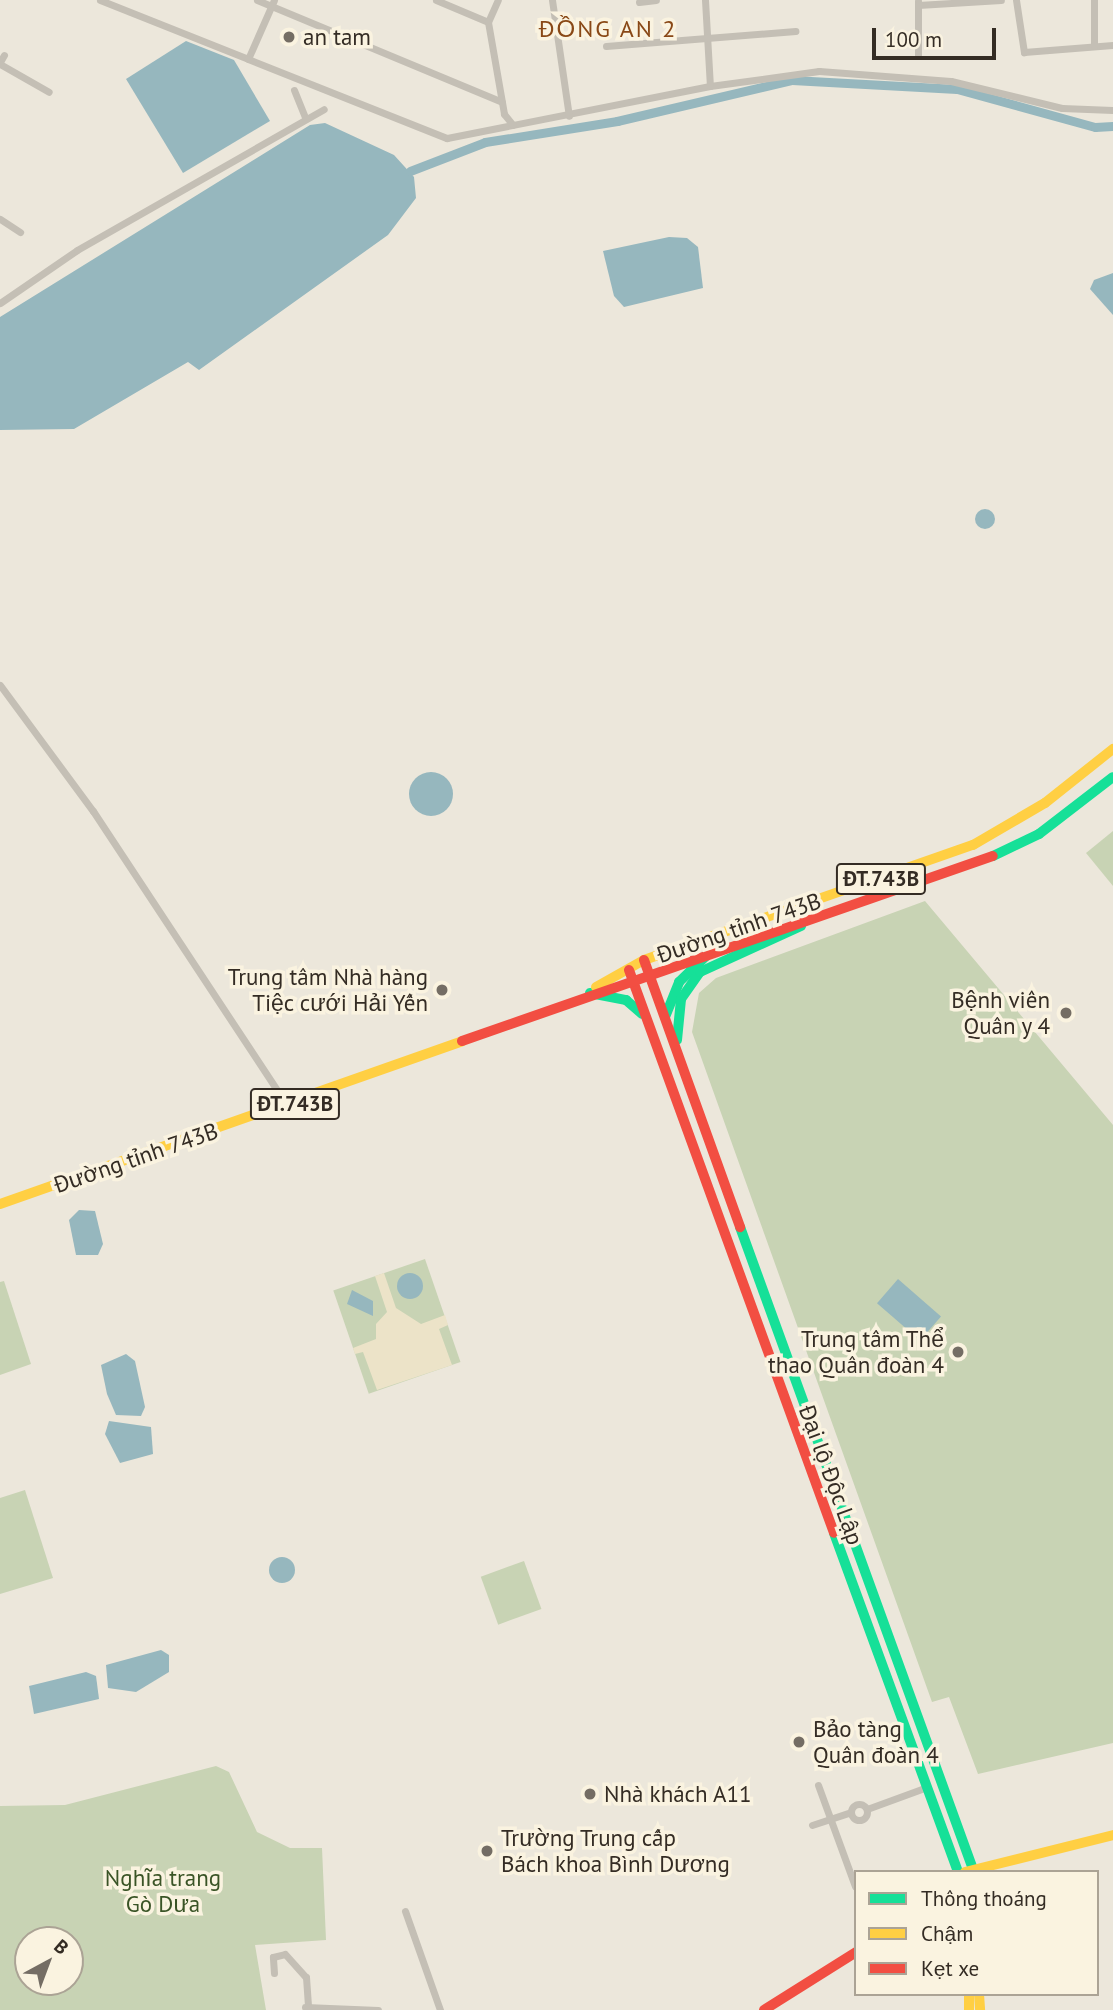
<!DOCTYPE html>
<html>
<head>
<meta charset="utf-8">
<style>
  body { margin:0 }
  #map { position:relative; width:1113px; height:2010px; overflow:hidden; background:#ece7db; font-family:"PT Sans",sans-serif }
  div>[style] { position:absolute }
  .green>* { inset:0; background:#c8d3b4; transform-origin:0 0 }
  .plaza>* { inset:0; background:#ece3c8 }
  .water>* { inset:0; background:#96b7be; transform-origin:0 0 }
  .round { border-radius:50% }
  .canal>* { height:9px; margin:-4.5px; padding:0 4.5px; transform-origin:4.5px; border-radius:4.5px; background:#96b7be }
  .street>* { height:7px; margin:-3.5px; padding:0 3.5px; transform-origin:3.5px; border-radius:3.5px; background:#c4bfb5 }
  .street>.ring { margin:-3.5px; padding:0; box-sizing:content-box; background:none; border:7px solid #c4bfb5; border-radius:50% }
  .fast>* { height:10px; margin:-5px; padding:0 5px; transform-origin:5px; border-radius:5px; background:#16e098 }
  .slow>* { height:10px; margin:-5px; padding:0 5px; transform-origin:5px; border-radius:5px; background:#ffcf43 }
  .jam>* { height:10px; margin:-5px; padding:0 5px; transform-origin:5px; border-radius:5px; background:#f24e42 }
  .dots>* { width:19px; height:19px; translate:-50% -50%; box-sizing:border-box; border:4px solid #faf3e0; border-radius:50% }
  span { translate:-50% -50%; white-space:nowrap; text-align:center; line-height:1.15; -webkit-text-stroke:7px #faf3e0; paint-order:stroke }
  .shield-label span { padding:2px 5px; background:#faf3e0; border:2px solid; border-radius:5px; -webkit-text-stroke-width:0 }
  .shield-label { font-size:21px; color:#342c24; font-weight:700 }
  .poi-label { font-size:23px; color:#342c24 }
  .left { translate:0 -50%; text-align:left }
  .right { translate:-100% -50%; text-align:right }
  .street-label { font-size:23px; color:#342c24 }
  .park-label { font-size:23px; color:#3a5426 }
  .neighbourhood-label { font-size:24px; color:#894816; letter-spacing:2px }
  .legend { position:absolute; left:854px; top:1870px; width:245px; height:126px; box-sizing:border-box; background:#faf3e0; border:2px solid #aba395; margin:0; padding:9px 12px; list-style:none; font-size:21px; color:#342c24 }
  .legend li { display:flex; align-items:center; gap:14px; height:35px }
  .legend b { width:35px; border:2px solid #aba395 }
  .north { position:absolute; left:14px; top:1926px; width:70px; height:70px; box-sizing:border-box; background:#faf3e0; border:2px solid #aba395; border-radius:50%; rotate:41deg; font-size:19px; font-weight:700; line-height:28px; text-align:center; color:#342c24 }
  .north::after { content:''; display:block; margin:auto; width:24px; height:32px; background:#746d64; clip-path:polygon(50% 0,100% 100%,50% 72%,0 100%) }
  .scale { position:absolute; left:872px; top:28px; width:124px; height:32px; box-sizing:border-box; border:4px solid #342c24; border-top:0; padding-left:9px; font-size:21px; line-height:24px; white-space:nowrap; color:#342c24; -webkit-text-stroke:5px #faf3e0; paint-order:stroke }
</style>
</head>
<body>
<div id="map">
  <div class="green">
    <div style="clip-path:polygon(1113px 831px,1113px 886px,1086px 853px)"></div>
    <div style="clip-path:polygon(925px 901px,1113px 1125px,1113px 1743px,978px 1774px,949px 1697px,932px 1702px,692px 1032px,699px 993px,716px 978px)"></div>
    <div style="left:425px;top:1259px;width:109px;height:97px;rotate:71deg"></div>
    <div style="clip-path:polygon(4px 1281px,31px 1364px,0 1375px,0 1282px)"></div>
    <div style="clip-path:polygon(25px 1490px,53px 1578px,0 1594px,0 1498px)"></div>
    <div style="left:524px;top:1561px;width:51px;height:46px;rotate:70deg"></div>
    <div style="clip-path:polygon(evenodd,216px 1766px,229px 1772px,257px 1832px,290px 1848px,322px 1848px,326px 1940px,255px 1945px,266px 2010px,0 2010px,0 1806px,65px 1805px,216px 1766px,28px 1940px,70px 1940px,70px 1982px,28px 1982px,28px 1940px)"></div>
  </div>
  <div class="plaza">
    <div style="clip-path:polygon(384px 1273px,396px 1308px,421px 1324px,445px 1315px,448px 1325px,439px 1329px,452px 1365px,377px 1390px,363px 1352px,355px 1354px,353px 1348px,376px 1339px,376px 1324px,387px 1312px,375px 1276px)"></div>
  </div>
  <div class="water">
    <div style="clip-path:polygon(186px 41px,234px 60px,270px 121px,183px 173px,126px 79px)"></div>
    <div style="clip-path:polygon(325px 123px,394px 155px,414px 177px,416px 198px,388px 235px,199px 370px,188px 362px,74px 429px,0 430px,0 317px,310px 125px)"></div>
    <div style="clip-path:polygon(669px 237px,687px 238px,698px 247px,703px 288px,624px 307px,614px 296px,603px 251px)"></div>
    <div style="clip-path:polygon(1113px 273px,1113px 315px,1090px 289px,1094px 280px)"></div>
    <div class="round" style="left:975px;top:509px;width:20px;height:20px"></div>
    <div class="round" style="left:409px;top:772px;width:44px;height:44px"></div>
    <div style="clip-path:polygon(79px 1210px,95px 1211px,103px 1244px,98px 1255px,76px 1255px,69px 1220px)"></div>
    <div class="round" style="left:397px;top:1273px;width:26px;height:26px"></div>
    <div style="left:898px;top:1279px;width:57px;height:32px;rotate:41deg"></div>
    <div style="clip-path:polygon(352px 1290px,373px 1301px,373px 1316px,347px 1304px)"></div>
    <div style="clip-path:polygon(126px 1354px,135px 1361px,145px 1407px,141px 1416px,116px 1415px,107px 1394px,101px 1365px)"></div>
    <div style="clip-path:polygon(109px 1421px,151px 1427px,153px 1454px,120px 1463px,105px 1434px)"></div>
    <div class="round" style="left:269px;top:1557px;width:26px;height:26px"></div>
    <div style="clip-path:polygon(161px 1650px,169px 1655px,169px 1672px,136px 1692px,108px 1688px,106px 1665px)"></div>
    <div style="clip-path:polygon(86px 1672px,96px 1676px,99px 1699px,34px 1714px,29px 1686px)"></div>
  </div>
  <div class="canal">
    <div style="left:410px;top:171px;width:80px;rotate:-21.1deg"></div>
    <div style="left:485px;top:142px;width:134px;rotate:-9deg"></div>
    <div style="left:617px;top:121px;width:180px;rotate:-13.2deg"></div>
    <div style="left:792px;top:80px;width:165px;rotate:3.1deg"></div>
    <div style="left:957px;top:89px;width:143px;rotate:15.4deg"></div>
    <div style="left:1095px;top:127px;width:18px;rotate:-3deg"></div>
  </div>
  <div class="street">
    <div style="left:100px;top:0;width:159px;rotate:21.7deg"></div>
    <div style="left:257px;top:0;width:265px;rotate:22.6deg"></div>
    <div style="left:274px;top:0;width:64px;rotate:113.8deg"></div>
    <div style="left:248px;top:59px;width:214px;rotate:21.7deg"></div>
    <div style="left:447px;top:138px;width:268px;rotate:-11.2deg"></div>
    <div style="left:710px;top:86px;width:110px;rotate:-7.8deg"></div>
    <div style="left:819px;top:71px;width:132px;rotate:4.3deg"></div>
    <div style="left:951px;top:81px;width:114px;rotate:13.7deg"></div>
    <div style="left:1062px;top:108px;width:51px;rotate:2.2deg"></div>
    <div style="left:436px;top:0;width:56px;rotate:22.9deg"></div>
    <div style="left:488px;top:22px;width:24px;rotate:-66deg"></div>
    <div style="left:552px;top:0;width:117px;rotate:81.7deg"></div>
    <div style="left:705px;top:0;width:86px;rotate:86.7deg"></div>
    <div style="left:1016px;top:0;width:53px;rotate:81.3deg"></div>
    <div style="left:1024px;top:52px;width:89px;rotate:-4.5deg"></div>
    <div style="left:1094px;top:0;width:46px;rotate:90deg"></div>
    <div style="left:918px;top:1px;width:55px;rotate:90deg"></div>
    <div style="left:639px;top:2px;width:17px;rotate:-7deg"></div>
    <div style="left:918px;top:5px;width:83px;rotate:-3.4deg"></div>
    <div style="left:488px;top:22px;width:93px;rotate:80.1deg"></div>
    <div style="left:504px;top:114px;width:14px;rotate:51deg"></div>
    <div style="left:606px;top:46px;width:190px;rotate:-4.5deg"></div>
    <div style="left:0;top:62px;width:8px;rotate:-60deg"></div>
    <div style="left:0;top:64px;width:56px;rotate:29.7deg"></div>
    <div style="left:294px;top:90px;width:31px;rotate:68deg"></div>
    <div style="left:0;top:219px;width:24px;rotate:33deg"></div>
    <div style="left:0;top:303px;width:93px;rotate:-34.5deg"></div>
    <div style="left:77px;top:250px;width:284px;rotate:-29.7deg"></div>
    <div style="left:0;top:685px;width:157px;rotate:53.6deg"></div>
    <div style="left:93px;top:811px;width:354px;rotate:56.6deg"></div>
    <div style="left:818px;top:1785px;width:108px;rotate:69.9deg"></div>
    <div class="ring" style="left:851px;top:1804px;width:9px;height:9px"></div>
    <div style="left:867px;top:1809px;width:64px;rotate:-20.1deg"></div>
    <div style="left:812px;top:1825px;width:41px;rotate:-18.4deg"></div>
    <div style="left:405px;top:1911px;width:105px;rotate:70.5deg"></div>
    <div style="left:274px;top:1973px;width:16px;rotate:-94deg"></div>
    <div style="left:273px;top:1957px;width:12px;rotate:-14deg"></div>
    <div style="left:285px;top:1954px;width:31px;rotate:48deg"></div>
    <div style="left:306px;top:1977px;width:30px;rotate:86deg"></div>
    <div style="left:305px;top:2007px;width:73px;rotate:2.4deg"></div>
  </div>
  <div class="fast">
    <div style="left:993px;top:856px;width:51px;rotate:-25.6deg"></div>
    <div style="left:1039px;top:834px;width:93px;rotate:-37.6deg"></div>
    <div style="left:590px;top:993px;width:37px;rotate:11deg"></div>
    <div style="left:626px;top:1000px;width:21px;rotate:41deg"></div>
    <div style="left:665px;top:1017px;width:38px;rotate:-68deg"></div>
    <div style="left:679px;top:982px;width:37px;rotate:-44deg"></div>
    <div style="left:677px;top:1040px;width:41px;rotate:-84.4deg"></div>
    <div style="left:681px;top:999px;width:33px;rotate:-55deg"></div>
    <div style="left:700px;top:972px;width:111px;rotate:-24.5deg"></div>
    <div style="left:740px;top:1227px;width:686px;rotate:70.06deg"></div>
    <div style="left:834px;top:1533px;width:361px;rotate:69.9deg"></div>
  </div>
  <div class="slow">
    <div style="left:596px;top:987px;width:55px;rotate:-29.4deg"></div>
    <div style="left:644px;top:960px;width:349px;rotate:-19.3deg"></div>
    <div style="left:973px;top:845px;width:83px;rotate:-30.3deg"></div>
    <div style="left:1045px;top:803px;width:87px;rotate:-38.5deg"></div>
    <div style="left:0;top:1204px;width:490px;rotate:-19.4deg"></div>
    <div style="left:965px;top:1872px;width:153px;rotate:-14deg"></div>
    <div style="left:969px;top:1994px;width:16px;rotate:90deg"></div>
    <div style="left:979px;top:1994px;width:16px;rotate:86deg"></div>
  </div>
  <div class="jam">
    <div style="left:644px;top:960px;width:284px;rotate:70.2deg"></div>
    <div style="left:629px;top:970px;width:599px;rotate:69.99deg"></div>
    <div style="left:462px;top:1041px;width:562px;rotate:-19.21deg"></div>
    <div style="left:764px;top:2010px;width:109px;rotate:-32.2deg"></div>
  </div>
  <div class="dots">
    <div style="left:289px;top:37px;background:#746d64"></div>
    <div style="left:442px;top:990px;background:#746d64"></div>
    <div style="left:1066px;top:1013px;background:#746d64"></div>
    <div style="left:958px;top:1352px;background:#746d64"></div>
    <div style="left:799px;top:1742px;background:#746d64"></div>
    <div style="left:590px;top:1794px;background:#746d64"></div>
    <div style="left:487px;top:1851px;background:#746d64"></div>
  </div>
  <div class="shield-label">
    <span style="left:881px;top:879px">ĐT.743B</span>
    <span style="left:295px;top:1104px">ĐT.743B</span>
  </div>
  <div class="poi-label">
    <span class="left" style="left:303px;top:37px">an tam</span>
    <span class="right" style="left:428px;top:990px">Trung tâm Nhà hàng<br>Tiệc cưới Hải Yến</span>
    <span class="right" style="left:1050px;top:1013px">Bệnh viên<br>Quân y 4</span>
    <span class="right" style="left:944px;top:1352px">Trung tâm Thể<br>thao Quân đoàn 4</span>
    <span class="left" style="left:813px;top:1742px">Bảo tàng<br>Quân đoàn 4</span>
    <span class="left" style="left:604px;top:1794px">Nhà khách A11</span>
    <span class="left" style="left:501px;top:1851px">Trường Trung cấp<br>Bách khoa Bình Dương</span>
  </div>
  <div class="street-label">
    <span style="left:739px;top:928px;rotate:-19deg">Đường tỉnh 743B</span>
    <span style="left:136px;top:1158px;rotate:-19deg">Đường tỉnh 743B</span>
    <span style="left:831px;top:1475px;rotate:70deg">Đại lộ Độc Lập</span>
  </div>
  <div class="park-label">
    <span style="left:163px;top:1891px">Nghĩa trang<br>Gò Dưa</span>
  </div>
  <div class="neighbourhood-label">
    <span style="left:608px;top:29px">ĐỒNG AN 2</span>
  </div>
  <ul class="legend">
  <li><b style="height:9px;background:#16e098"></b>Thông thoáng</li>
  <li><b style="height:9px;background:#ffcf43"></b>Chậm</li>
  <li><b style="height:9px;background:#f24e42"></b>Kẹt xe</li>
  </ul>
  <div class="north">B</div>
  <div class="scale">100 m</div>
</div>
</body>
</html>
